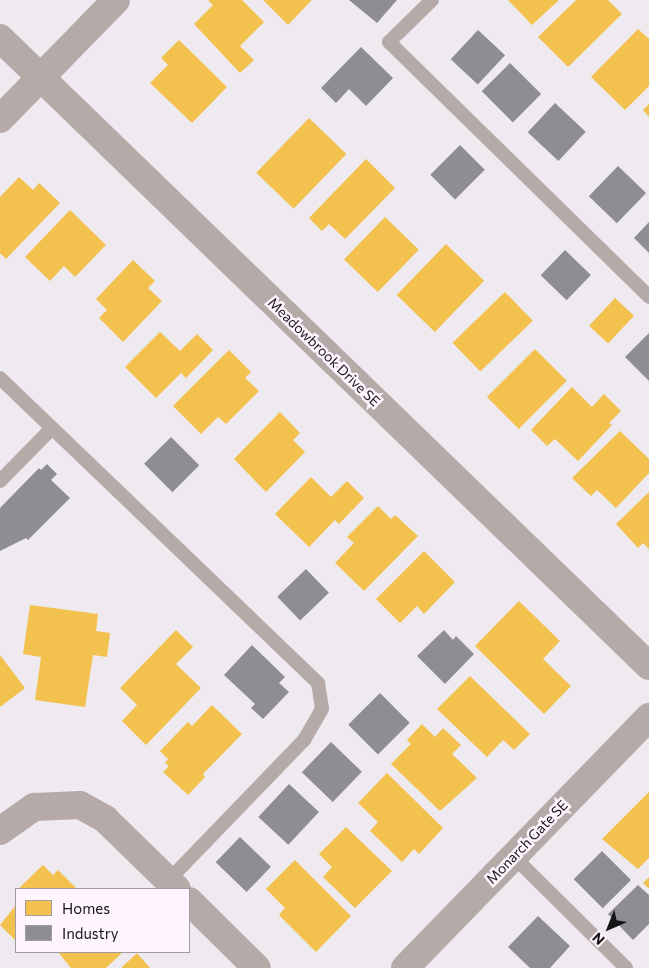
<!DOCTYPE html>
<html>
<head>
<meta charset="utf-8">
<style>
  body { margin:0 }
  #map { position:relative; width:649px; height:968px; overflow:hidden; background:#efeaf0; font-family:Commissioner,sans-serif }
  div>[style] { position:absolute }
  .homes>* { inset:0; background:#f2c14e; transform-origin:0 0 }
  .industry>* { inset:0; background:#8d8d92; transform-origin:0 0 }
  .lane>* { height:14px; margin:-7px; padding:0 7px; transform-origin:7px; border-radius:7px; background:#b6aaa9 }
  .street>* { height:28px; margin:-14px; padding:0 14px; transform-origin:14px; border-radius:14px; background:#b6aaa9 }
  span { translate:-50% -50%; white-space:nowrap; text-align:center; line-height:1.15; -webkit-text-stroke:5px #fef5ff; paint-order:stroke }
  .street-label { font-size:14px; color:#181518 }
  .legend { position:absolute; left:15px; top:888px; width:175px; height:65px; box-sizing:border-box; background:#fef5ff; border:1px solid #a29ba3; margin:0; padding:6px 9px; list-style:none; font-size:15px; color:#181518 }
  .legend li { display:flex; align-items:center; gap:10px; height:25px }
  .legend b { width:25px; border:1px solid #a29ba3 }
  .north { position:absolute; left:584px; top:903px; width:50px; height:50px; -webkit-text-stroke:4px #fef5ff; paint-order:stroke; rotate:224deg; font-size:14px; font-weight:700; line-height:20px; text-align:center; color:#181518 }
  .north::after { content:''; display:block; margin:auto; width:18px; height:22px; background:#181518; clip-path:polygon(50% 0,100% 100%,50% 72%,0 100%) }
</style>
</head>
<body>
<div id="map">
  <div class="homes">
    <div style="clip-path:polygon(208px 0,242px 0,264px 22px,240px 46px,254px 60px,240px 73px,194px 24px,213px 5px)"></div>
    <div style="clip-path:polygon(263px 0,312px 0,288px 25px)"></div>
    <div style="clip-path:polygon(508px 0,559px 0,532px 25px)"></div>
    <div style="clip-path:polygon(576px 0,608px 0,622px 14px,568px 67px,538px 37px)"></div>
    <div style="clip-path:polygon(638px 29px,649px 39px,649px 86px,625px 110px,591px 77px)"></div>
    <div style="clip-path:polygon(179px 40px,227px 87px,192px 123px,150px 83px,168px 65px,161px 58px)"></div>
    <div style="clip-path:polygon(649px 104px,649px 117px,643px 110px)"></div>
    <div style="left:309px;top:118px;width:52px;height:76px;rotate:44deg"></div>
    <div style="clip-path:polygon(366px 159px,395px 188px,345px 239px,329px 224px,322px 231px,309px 218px)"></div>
    <div style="clip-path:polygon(19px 177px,33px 190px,39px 183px,60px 203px,6px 259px,0 253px,0 197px)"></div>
    <div style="clip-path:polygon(70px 210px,106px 245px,75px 277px,64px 266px,50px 281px,25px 257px)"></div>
    <div style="left:385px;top:217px;width:47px;height:59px;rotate:44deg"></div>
    <div style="left:446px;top:244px;width:53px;height:71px;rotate:44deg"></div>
    <div style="clip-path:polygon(133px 260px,155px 281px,148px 288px,162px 301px,123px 342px,99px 318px,107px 310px,96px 299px)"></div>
    <div style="left:505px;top:292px;width:40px;height:73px;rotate:46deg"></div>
    <div style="left:615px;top:298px;width:26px;height:38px;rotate:43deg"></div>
    <div style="clip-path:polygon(160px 332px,180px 351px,197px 334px,213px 350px,186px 378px,181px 373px,156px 398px,125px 367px)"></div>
    <div style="left:535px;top:349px;width:45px;height:68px;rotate:45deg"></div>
    <div style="clip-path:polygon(229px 350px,251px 372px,245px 378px,259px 391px,226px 424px,218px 417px,201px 434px,173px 406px)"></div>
    <div style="clip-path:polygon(572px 387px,592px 407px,604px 394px,621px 411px,609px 423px,612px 425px,578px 461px,555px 439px,547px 446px,531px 430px)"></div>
    <div style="clip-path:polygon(280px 412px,300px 433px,293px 440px,305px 452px,266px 492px,234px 459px)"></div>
    <div style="clip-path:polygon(620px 431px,649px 459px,649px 473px,616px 508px,597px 490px,591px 496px,572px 478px)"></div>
    <div style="clip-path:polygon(311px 477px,331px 497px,347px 481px,364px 498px,339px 524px,335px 520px,309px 547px,275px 514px)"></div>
    <div style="clip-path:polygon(649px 492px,649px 549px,643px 543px,638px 548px,616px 524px)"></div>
    <div style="clip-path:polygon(378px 506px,391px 519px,395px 515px,418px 536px,364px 591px,335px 563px,354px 543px,347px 537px)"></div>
    <div style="clip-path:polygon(424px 551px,455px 582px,424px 614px,417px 606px,400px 623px,376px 599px)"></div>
    <div style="clip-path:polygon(519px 601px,560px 641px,543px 659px,571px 686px,544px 714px,475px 646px)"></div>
    <div style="clip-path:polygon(30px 605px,98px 614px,96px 631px,110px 633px,107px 657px,93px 655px,85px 707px,35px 700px,41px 657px,23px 654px)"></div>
    <div style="clip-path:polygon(176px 630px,193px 647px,176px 664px,201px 688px,146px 745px,122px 721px,137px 705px,120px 688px)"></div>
    <div style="clip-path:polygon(0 655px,25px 688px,0 707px)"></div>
    <div style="clip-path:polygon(470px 676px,530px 734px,514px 750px,503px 740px,487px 757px,437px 709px)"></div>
    <div style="clip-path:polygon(212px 705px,242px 734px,203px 774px,205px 777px,188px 795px,163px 772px,169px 766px,165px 763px,168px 759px,160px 751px,188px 722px,192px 726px)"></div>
    <div style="clip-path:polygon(422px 724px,435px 737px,443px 728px,461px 745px,452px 754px,477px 778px,440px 811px,391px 764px,411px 744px,407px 740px)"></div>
    <div style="clip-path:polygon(387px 773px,443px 828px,419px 854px,414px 849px,402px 862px,370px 831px,378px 822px,358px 803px)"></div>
    <div style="clip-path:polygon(649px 792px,649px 858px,638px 869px,602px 839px)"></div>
    <div style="clip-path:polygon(346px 827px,392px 871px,355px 908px,323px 877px,332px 867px,319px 854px)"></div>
    <div style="clip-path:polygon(295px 860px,351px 916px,316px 952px,279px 915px,285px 908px,266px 889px)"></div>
    <div style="clip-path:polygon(43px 865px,53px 875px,58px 870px,77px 889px,18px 889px)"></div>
    <div style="clip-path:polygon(649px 877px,649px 889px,643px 883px)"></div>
    <div style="clip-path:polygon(16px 905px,16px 941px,0 925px)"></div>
    <div style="clip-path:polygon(58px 952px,123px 952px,106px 968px,71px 968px)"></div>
    <div style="clip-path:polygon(137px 953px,150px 968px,121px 968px)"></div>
  </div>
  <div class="industry">
    <div style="clip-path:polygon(349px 0,397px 0,377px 23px)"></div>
    <div style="left:478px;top:30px;width:37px;height:40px;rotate:43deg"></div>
    <div style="clip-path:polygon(361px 47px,393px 78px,366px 106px,349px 89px,336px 103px,321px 88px)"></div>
    <div style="left:510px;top:63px;width:44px;height:40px;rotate:45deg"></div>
    <div style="left:555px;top:103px;width:42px;height:40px;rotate:43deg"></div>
    <div style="left:460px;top:145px;width:35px;height:42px;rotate:45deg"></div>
    <div style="left:618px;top:166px;width:39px;height:42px;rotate:44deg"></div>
    <div style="clip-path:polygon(649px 222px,649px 253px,634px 238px)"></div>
    <div style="left:565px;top:250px;width:36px;height:35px;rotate:44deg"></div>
    <div style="clip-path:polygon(649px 333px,649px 381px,625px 357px)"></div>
    <div style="left:171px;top:437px;width:40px;height:38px;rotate:45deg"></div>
    <div style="clip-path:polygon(47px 464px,57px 474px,51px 480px,70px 498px,28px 540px,26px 538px,0 551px,0 508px,39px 468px,41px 470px)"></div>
    <div style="left:306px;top:569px;width:33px;height:40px;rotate:46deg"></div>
    <div style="clip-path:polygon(444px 630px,453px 640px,456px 636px,474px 654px,445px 684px,417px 656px)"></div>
    <div style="clip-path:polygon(252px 645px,285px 677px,279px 683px,289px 692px,263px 719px,251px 708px,255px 704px,224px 675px)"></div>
    <div style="left:380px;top:693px;width:42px;height:45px;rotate:45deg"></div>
    <div style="left:331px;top:742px;width:43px;height:42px;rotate:44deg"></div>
    <div style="left:289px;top:784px;width:41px;height:45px;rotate:43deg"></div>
    <div style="left:240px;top:837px;width:43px;height:35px;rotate:44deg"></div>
    <div style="left:602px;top:851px;width:41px;height:40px;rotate:45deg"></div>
    <div style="clip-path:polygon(638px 885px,649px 895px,649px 924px,633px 940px,608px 914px)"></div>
    <div style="clip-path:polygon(538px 916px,570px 946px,550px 968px,530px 968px,508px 947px)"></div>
  </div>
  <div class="lane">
    <div style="left:432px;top:0;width:60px;rotate:135.7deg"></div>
    <div style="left:389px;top:42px;width:364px;rotate:44.4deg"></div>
    <div style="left:0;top:378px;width:441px;rotate:43.8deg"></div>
    <div style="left:318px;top:683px;width:26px;rotate:81deg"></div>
    <div style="left:322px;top:709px;width:36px;rotate:120deg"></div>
    <div style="left:304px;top:740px;width:196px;rotate:134deg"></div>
    <div style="left:0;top:481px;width:74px;rotate:-45.5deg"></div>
    <div style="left:513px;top:856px;width:159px;rotate:44.7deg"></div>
  </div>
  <div class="street">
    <div style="left:0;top:38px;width:903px;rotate:44.06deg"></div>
    <div style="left:0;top:119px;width:166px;rotate:-45.7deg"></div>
    <div style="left:0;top:831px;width:42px;rotate:-35.2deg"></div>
    <div style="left:34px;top:807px;width:46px;rotate:-2.5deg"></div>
    <div style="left:80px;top:805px;width:29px;rotate:29deg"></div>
    <div style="left:105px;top:819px;width:100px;rotate:44.2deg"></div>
    <div style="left:189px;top:901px;width:95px;rotate:44.6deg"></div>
    <div style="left:405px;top:968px;width:350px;rotate:-45.8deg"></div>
  </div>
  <div class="street-label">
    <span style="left:324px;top:352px;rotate:44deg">Meadowbrook Drive SE</span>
    <span style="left:527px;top:842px;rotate:-46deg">Monarch Gate SE</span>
  </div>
  <ul class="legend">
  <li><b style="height:14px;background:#f2c14e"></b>Homes</li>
  <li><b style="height:14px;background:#8d8d92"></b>Industry</li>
  </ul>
  <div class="north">N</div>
</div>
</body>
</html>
